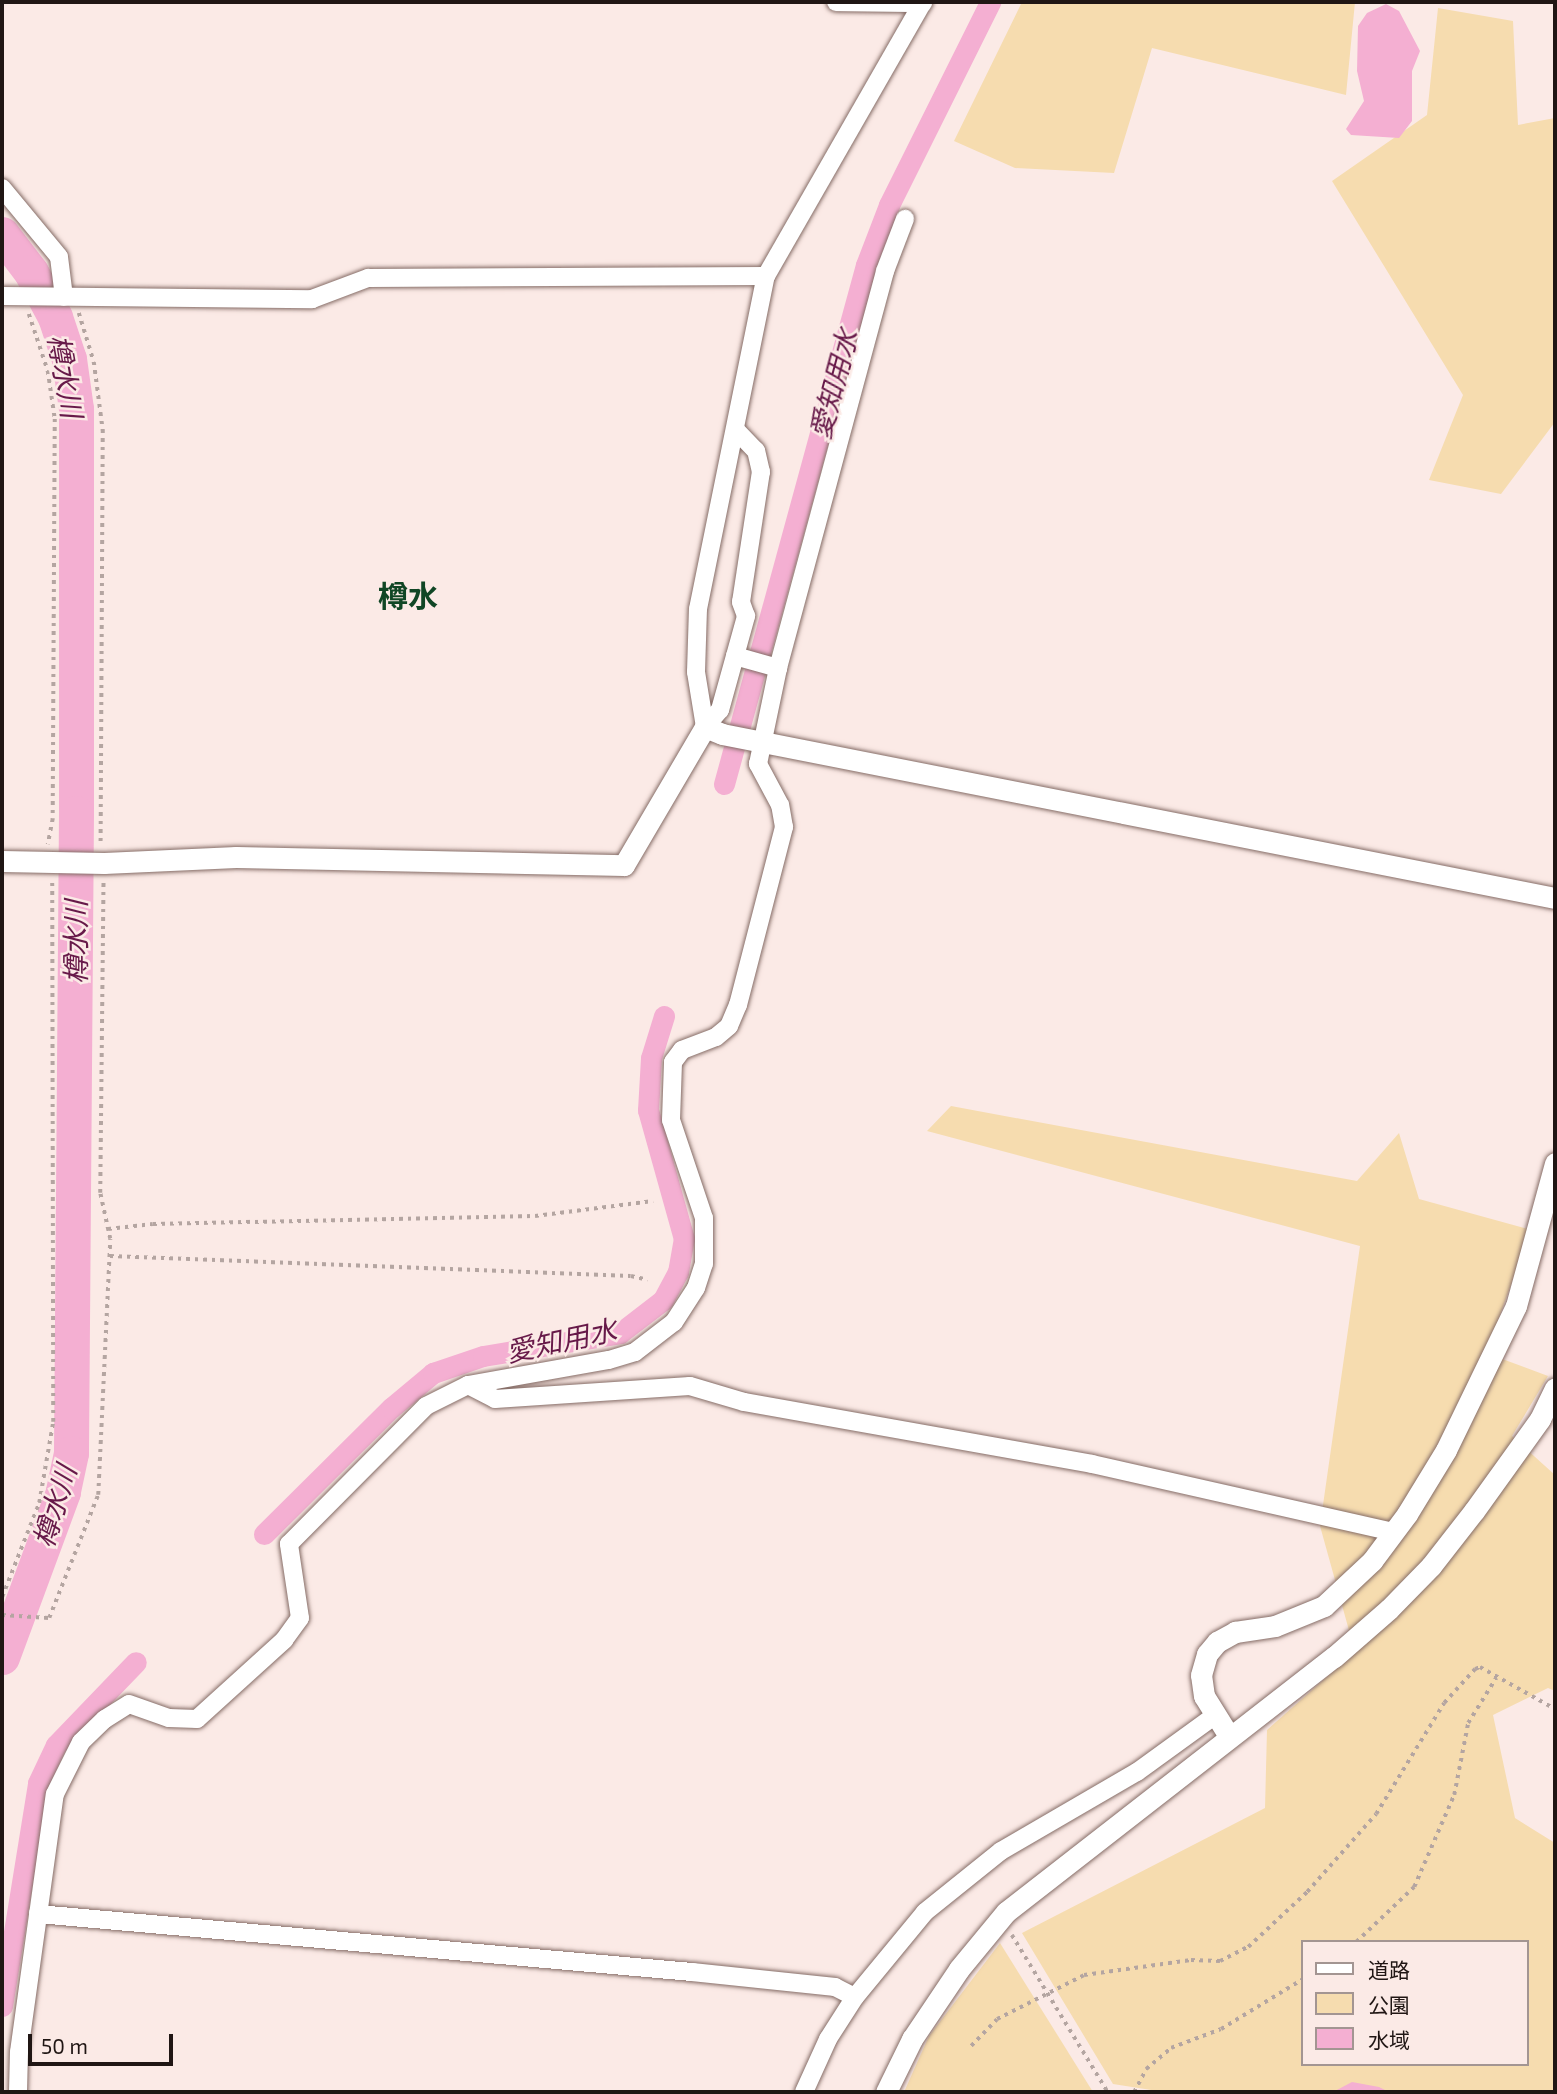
<!DOCTYPE html>
<html>
<head>
<meta charset="utf-8">
<style>
  body { margin:0 }
  #map { position:relative; width:1557px; height:2094px; overflow:hidden; background:#fbeae6; font-family:"Exo 2","Noto Sans JP",sans-serif }
  div>[style] { position:absolute }
  .green>* { inset:0; background:#f6dcaf }
  .water>* { inset:0; background:#f4afd2 }
  .canal>* { height:21px; margin:-10.5px; padding:0 10.5px; transform-origin:10.5px; border-radius:10.5px; background:#f4afd2 }
  .river>* { height:35px; margin:-17.5px; padding:0 17.5px; transform-origin:17.5px; border-radius:17.5px; background:#f4afd2 }
  .path>* { height:3.5px; margin-top:-1.75px; transform-origin:0; background:repeating-linear-gradient(90deg,#b4a5a1 0 3.5px,transparent 0 8.5px) }
  .roads { filter:drop-shadow(0 0 2px #856c66) drop-shadow(0 0 2px #856c66) }
  .minor>* { height:18px; margin:-9px; padding:0 9px; transform-origin:9px; border-radius:9px; background:#fff }
  .tertiary>* { height:21px; margin:-10.5px; padding:0 10.5px; transform-origin:10.5px; border-radius:10.5px; background:#fff }
  span { translate:-50% -50%; white-space:nowrap; text-align:center; line-height:1.15; -webkit-text-stroke:5px #fbeae6; paint-order:stroke }
  .water-label { font-size:28px; color:#671949; font-style:italic }
  .quarter-label { font-size:30px; color:#104625; font-weight:700 }
  .frame { position:absolute; inset:0; border:4px solid #201614; pointer-events:none }
  .legend { position:absolute; left:1301px; top:1940px; width:228px; height:126px; box-sizing:border-box; background:#fbeae6; border:2px solid #a39592; margin:0; padding:9px 12px; list-style:none; font-size:21px; color:#201614 }
  .legend li { display:flex; align-items:center; gap:14px; height:35px }
  .legend b { width:35px; border:2px solid #a39592 }
  .scale { position:absolute; left:28px; top:2034px; width:145px; height:32px; box-sizing:border-box; border:4px solid #201614; border-top:0; padding-left:9px; font-size:21px; line-height:24px; white-space:nowrap; color:#201614; -webkit-text-stroke:5px #fbeae6; paint-order:stroke }
</style>
</head>
<body>
<div id="map">
  <div class="green">
    <div style="clip-path:polygon(1022px 2px,1355px 2px,1346px 95px,1152px 48px,1114px 173px,1015px 168px,954px 141px)"></div>
    <div style="clip-path:polygon(1438px 8px,1513px 21px,1518px 125px,1555px 118px,1555px 422px,1501px 494px,1429px 480px,1463px 395px,1332px 181px,1427px 115px)"></div>
    <div style="clip-path:polygon(evenodd,951px 1106px,1357px 1181px,1399px 1133px,1419px 1199px,1531px 1230px,1486px 1353px,1548px 1376px,1512px 1436px,1555px 1475px,1555px 1691px,1548px 1688px,1493px 1715px,1515px 1818px,1555px 1843px,1555px 2092px,1164px 2092px,1113px 2084px,1022px 1933px,1265px 1808px,1267px 1730px,1355px 1652px,1320px 1526px,1360px 1246px,927px 1131px,951px 1106px,1303px 1942px,1527px 1942px,1527px 2064px,1303px 2064px,1303px 1942px)"></div>
    <div style="clip-path:polygon(1000px 1943px,1093px 2092px,904px 2092px,929px 2036px)"></div>
  </div>
  <div class="water">
    <div style="clip-path:polygon(1386px 4px,1399px 11px,1420px 51px,1412px 71px,1412px 121px,1399px 138px,1351px 135px,1346px 129px,1364px 101px,1357px 71px,1358px 26px,1367px 13px)"></div>
    <div style="clip-path:polygon(1352px 2082px,1379px 2087px,1389px 2092px,1333px 2092px)"></div>
  </div>
  <div class="canal">
    <div style="left:724px;top:784px;width:538px;rotate:-74.7deg"></div>
    <div style="left:866px;top:265px;width:64px;rotate:-69deg"></div>
    <div style="left:889px;top:205px;width:227px;rotate:-63.5deg"></div>
    <div style="left:264px;top:1534px;width:179px;rotate:-44.8deg"></div>
    <div style="left:391px;top:1408px;width:55px;rotate:-39.8deg"></div>
    <div style="left:433px;top:1373px;width:53px;rotate:-18.8deg"></div>
    <div style="left:483px;top:1356px;width:139px;rotate:-9.5deg"></div>
    <div style="left:620px;top:1333px;width:54px;rotate:-37.5deg"></div>
    <div style="left:663px;top:1300px;width:32px;rotate:-62deg"></div>
    <div style="left:678px;top:1272px;width:34px;rotate:-80deg"></div>
    <div style="left:684px;top:1239px;width:134px;rotate:-105.6deg"></div>
    <div style="left:648px;top:1110px;width:52px;rotate:-86.7deg"></div>
    <div style="left:651px;top:1058px;width:44px;rotate:-72.8deg"></div>
    <div style="left:2px;top:2006px;width:226px;rotate:-80.8deg"></div>
    <div style="left:38px;top:1783px;width:42px;rotate:-64.7deg"></div>
    <div style="left:56px;top:1745px;width:115px;rotate:-46.1deg"></div>
  </div>
  <div class="river">
    <div style="left:2px;top:234px;width:48px;rotate:52.7deg"></div>
    <div style="left:31px;top:272px;width:51px;rotate:61.9deg"></div>
    <div style="left:55px;top:317px;width:44px;rotate:71.6deg"></div>
    <div style="left:69px;top:359px;width:50px;rotate:82deg"></div>
    <div style="left:76px;top:409px;width:404px;rotate:90deg"></div>
    <div style="left:76px;top:813px;width:640px;rotate:90.45deg"></div>
    <div style="left:71px;top:1453px;width:40px;rotate:102deg"></div>
    <div style="left:63px;top:1492px;width:176px;rotate:110.3deg"></div>
  </div>
  <div class="path">
    <div style="left:79px;top:313px;width:51px;rotate:73deg"></div>
    <div style="left:94px;top:362px;width:69px;rotate:82.5deg"></div>
    <div style="left:103px;top:430px;width:414px;rotate:90.3deg"></div>
    <div style="left:29px;top:314px;width:60px;rotate:71.6deg"></div>
    <div style="left:48px;top:371px;width:49px;rotate:81.7deg"></div>
    <div style="left:55px;top:419px;width:400px;rotate:90.3deg"></div>
    <div style="left:53px;top:819px;width:26px;rotate:101deg"></div>
    <div style="left:108px;top:1229px;width:45px;rotate:-6.3deg"></div>
    <div style="left:153px;top:1224px;width:382px;rotate:-1.2deg"></div>
    <div style="left:535px;top:1216px;width:119px;rotate:-7.2deg"></div>
    <div style="left:110px;top:1256px;width:521px;rotate:2.2deg"></div>
    <div style="left:631px;top:1276px;width:17px;rotate:13deg"></div>
    <div style="left:2px;top:1597px;width:101px;rotate:-68.5deg"></div>
    <div style="left:39px;top:1503px;width:82px;rotate:-80.2deg"></div>
    <div style="left:53px;top:1422px;width:539px;rotate:-90.11deg"></div>
    <div style="left:2px;top:1615px;width:47px;rotate:3.7deg"></div>
    <div style="left:49px;top:1618px;width:132px;rotate:-68.3deg"></div>
    <div style="left:98px;top:1495px;width:256px;rotate:-87.3deg"></div>
    <div style="left:110px;top:1239px;width:47px;rotate:-102.3deg"></div>
    <div style="left:100px;top:1193px;width:310px;rotate:-89.4deg"></div>
    <div style="left:1012px;top:1935px;width:184px;rotate:58.6deg"></div>
    <div style="left:1356px;top:1942px;width:80px;rotate:-43.5deg"></div>
    <div style="left:1414px;top:1887px;width:100px;rotate:-66.5deg"></div>
    <div style="left:1454px;top:1795px;width:73px;rotate:-79deg"></div>
    <div style="left:1468px;top:1723px;width:53px;rotate:-58.1deg"></div>
    <div style="left:971px;top:2046px;width:37px;rotate:-46deg"></div>
    <div style="left:997px;top:2019px;width:97px;rotate:-26.8deg"></div>
    <div style="left:1084px;top:1975px;width:108px;rotate:-8deg"></div>
    <div style="left:1191px;top:1960px;width:29px;rotate:2deg"></div>
    <div style="left:1220px;top:1961px;width:31px;rotate:-27deg"></div>
    <div style="left:1248px;top:1947px;width:81px;rotate:-43deg"></div>
    <div style="left:1307px;top:1892px;width:104px;rotate:-48.5deg"></div>
    <div style="left:1376px;top:1814px;width:130px;rotate:-58.5deg"></div>
    <div style="left:1444px;top:1703px;width:46px;rotate:-47.6deg"></div>
    <div style="left:1475px;top:1669px;width:5px;rotate:-22deg"></div>
    <div style="left:1480px;top:1667px;width:86px;rotate:29.2deg"></div>
    <div style="left:1134px;top:2092px;width:26px;rotate:-62deg"></div>
    <div style="left:1146px;top:2069px;width:33px;rotate:-40deg"></div>
    <div style="left:1171px;top:2048px;width:53px;rotate:-20.8deg"></div>
    <div style="left:1221px;top:2029px;width:96px;rotate:-31.4deg"></div>
  </div>
  <div class="roads">
    <div class="minor">
      <div style="left:836px;top:2px;width:87px;rotate:0.7deg"></div>
      <div style="left:2px;top:188px;width:89px;rotate:50.4deg"></div>
      <div style="left:59px;top:257px;width:40px;rotate:82.9deg"></div>
      <div style="left:2px;top:296px;width:310px;rotate:0.6deg"></div>
      <div style="left:312px;top:299px;width:60px;rotate:-20.6deg"></div>
      <div style="left:368px;top:278px;width:398px;rotate:-0.3deg"></div>
      <div style="left:735px;top:656px;width:45px;rotate:15.6deg"></div>
      <div style="left:705px;top:727px;width:56px;rotate:-99.3deg"></div>
      <div style="left:696px;top:672px;width:63px;rotate:-88.2deg"></div>
      <div style="left:698px;top:609px;width:340px;rotate:-78.5deg"></div>
      <div style="left:766px;top:276px;width:316px;rotate:-60.2deg"></div>
      <div style="left:705px;top:727px;width:23px;rotate:-49deg"></div>
      <div style="left:720px;top:710px;width:98px;rotate:-74.5deg"></div>
      <div style="left:746px;top:616px;width:15px;rotate:-110deg"></div>
      <div style="left:741px;top:602px;width:132px;rotate:-81.3deg"></div>
      <div style="left:761px;top:472px;width:22px;rotate:-103deg"></div>
      <div style="left:756px;top:451px;width:28px;rotate:-134deg"></div>
      <div style="left:468px;top:1385px;width:30px;rotate:27deg"></div>
      <div style="left:495px;top:1399px;width:195px;rotate:-3.8deg"></div>
      <div style="left:690px;top:1386px;width:56px;rotate:16.5deg"></div>
      <div style="left:744px;top:1402px;width:353px;rotate:10.1deg"></div>
      <div style="left:1092px;top:1464px;width:309px;rotate:12.7deg"></div>
      <div style="left:38px;top:1914px;width:657px;rotate:5.07deg"></div>
      <div style="left:692px;top:1972px;width:144px;rotate:6deg"></div>
      <div style="left:835px;top:1987px;width:22px;rotate:27deg"></div>
      <div style="left:18px;top:2092px;width:40px;rotate:-88.6deg"></div>
      <div style="left:19px;top:2052px;width:260px;rotate:-82.1deg"></div>
      <div style="left:55px;top:1794px;width:58px;rotate:-63.4deg"></div>
      <div style="left:81px;top:1742px;width:33px;rotate:-44deg"></div>
      <div style="left:105px;top:1719px;width:28px;rotate:-32deg"></div>
      <div style="left:129px;top:1704px;width:42px;rotate:19.3deg"></div>
      <div style="left:169px;top:1718px;width:28px;rotate:2deg"></div>
      <div style="left:197px;top:1719px;width:118px;rotate:-42.2deg"></div>
      <div style="left:284px;top:1640px;width:27px;rotate:-54deg"></div>
      <div style="left:300px;top:1618px;width:75px;rotate:-98.5deg"></div>
      <div style="left:289px;top:1544px;width:194px;rotate:-45.2deg"></div>
      <div style="left:426px;top:1406px;width:47px;rotate:-26.6deg"></div>
      <div style="left:468px;top:1385px;width:143px;rotate:-10.1deg"></div>
      <div style="left:609px;top:1360px;width:27px;rotate:-17deg"></div>
      <div style="left:635px;top:1352px;width:49px;rotate:-37.6deg"></div>
      <div style="left:674px;top:1322px;width:40px;rotate:-57.1deg"></div>
      <div style="left:696px;top:1288px;width:25px;rotate:-72deg"></div>
      <div style="left:704px;top:1264px;width:46px;rotate:-90deg"></div>
      <div style="left:704px;top:1218px;width:103px;rotate:-108.6deg"></div>
      <div style="left:671px;top:1120px;width:58px;rotate:-88deg"></div>
      <div style="left:673px;top:1062px;width:15px;rotate:-53deg"></div>
      <div style="left:682px;top:1050px;width:36px;rotate:-21deg"></div>
      <div style="left:716px;top:1037px;width:17px;rotate:-40deg"></div>
      <div style="left:729px;top:1026px;width:23px;rotate:-67deg"></div>
      <div style="left:738px;top:1005px;width:184px;rotate:-75.5deg"></div>
      <div style="left:784px;top:827px;width:22px;rotate:-100deg"></div>
      <div style="left:780px;top:805px;width:47px;rotate:-118.2deg"></div>
      <div style="left:758px;top:764px;width:98px;rotate:-78.2deg"></div>
      <div style="left:778px;top:668px;width:411px;rotate:-74.9deg"></div>
      <div style="left:885px;top:271px;width:56px;rotate:-69deg"></div>
      <div style="left:804px;top:2092px;width:58px;rotate:-65.6deg"></div>
      <div style="left:828px;top:2039px;width:50px;rotate:-57.3deg"></div>
      <div style="left:855px;top:1997px;width:110px;rotate:-50.5deg"></div>
      <div style="left:925px;top:1912px;width:97px;rotate:-38.8deg"></div>
      <div style="left:1001px;top:1851px;width:157px;rotate:-30.2deg"></div>
      <div style="left:1137px;top:1772px;width:95px;rotate:-36deg"></div>
    </div>
    <div class="tertiary">
      <div style="left:2px;top:861px;width:102px;rotate:1.1deg"></div>
      <div style="left:104px;top:863px;width:132px;rotate:-2.6deg"></div>
      <div style="left:236px;top:857px;width:388px;rotate:1.2deg"></div>
      <div style="left:624px;top:865px;width:160px;rotate:-59.6deg"></div>
      <div style="left:705px;top:727px;width:18px;rotate:22deg"></div>
      <div style="left:722px;top:734px;width:849px;rotate:11.14deg"></div>
      <div style="left:1229px;top:1736px;width:47px;rotate:-122deg"></div>
      <div style="left:1204px;top:1696px;width:21px;rotate:-98deg"></div>
      <div style="left:1201px;top:1675px;width:22px;rotate:-74deg"></div>
      <div style="left:1207px;top:1654px;width:16px;rotate:-50deg"></div>
      <div style="left:1217px;top:1642px;width:21px;rotate:-29deg"></div>
      <div style="left:1235px;top:1632px;width:40px;rotate:-8.5deg"></div>
      <div style="left:1275px;top:1626px;width:53px;rotate:-22.2deg"></div>
      <div style="left:1324px;top:1606px;width:66px;rotate:-43.2deg"></div>
      <div style="left:1372px;top:1561px;width:59px;rotate:-53.3deg"></div>
      <div style="left:1407px;top:1514px;width:75px;rotate:-58.6deg"></div>
      <div style="left:1446px;top:1450px;width:160px;rotate:-64.1deg"></div>
      <div style="left:1516px;top:1306px;width:148px;rotate:-74.7deg"></div>
      <div style="left:886px;top:2092px;width:59px;rotate:-63.9deg"></div>
      <div style="left:912px;top:2039px;width:84px;rotate:-56.1deg"></div>
      <div style="left:959px;top:1969px;width:74px;rotate:-50.5deg"></div>
      <div style="left:1006px;top:1912px;width:415px;rotate:-37.9deg"></div>
      <div style="left:1334px;top:1657px;width:73px;rotate:-41.1deg"></div>
      <div style="left:1389px;top:1609px;width:60px;rotate:-45.7deg"></div>
      <div style="left:1431px;top:1566px;width:70px;rotate:-52deg"></div>
      <div style="left:1474px;top:1511px;width:113px;rotate:-54.3deg"></div>
      <div style="left:1540px;top:1419px;width:34px;rotate:-64deg"></div>
    </div>
  </div>
  <div class="water-label">
    <span style="left:66px;top:376px;rotate:80deg">樽水川</span>
    <span style="left:833px;top:384px;rotate:-75deg">愛知用水</span>
    <span style="left:75px;top:942px;rotate:-90deg">樽水川</span>
    <span style="left:561px;top:1340px;rotate:-12deg">愛知用水</span>
    <span style="left:54px;top:1506px;rotate:-73deg">樽水川</span>
  </div>
  <div class="quarter-label">
    <span style="left:408px;top:595px">樽水</span>
  </div>
  <div class="frame"></div>
  <ul class="legend">
  <li><b style="height:9px;background:#fff"></b>道路</li>
  <li><b style="height:19px;background:#f6dcaf"></b>公園</li>
  <li><b style="height:19px;background:#f4afd2"></b>水域</li>
  </ul>
  <div class="scale">50 m</div>
</div>
</body>
</html>
